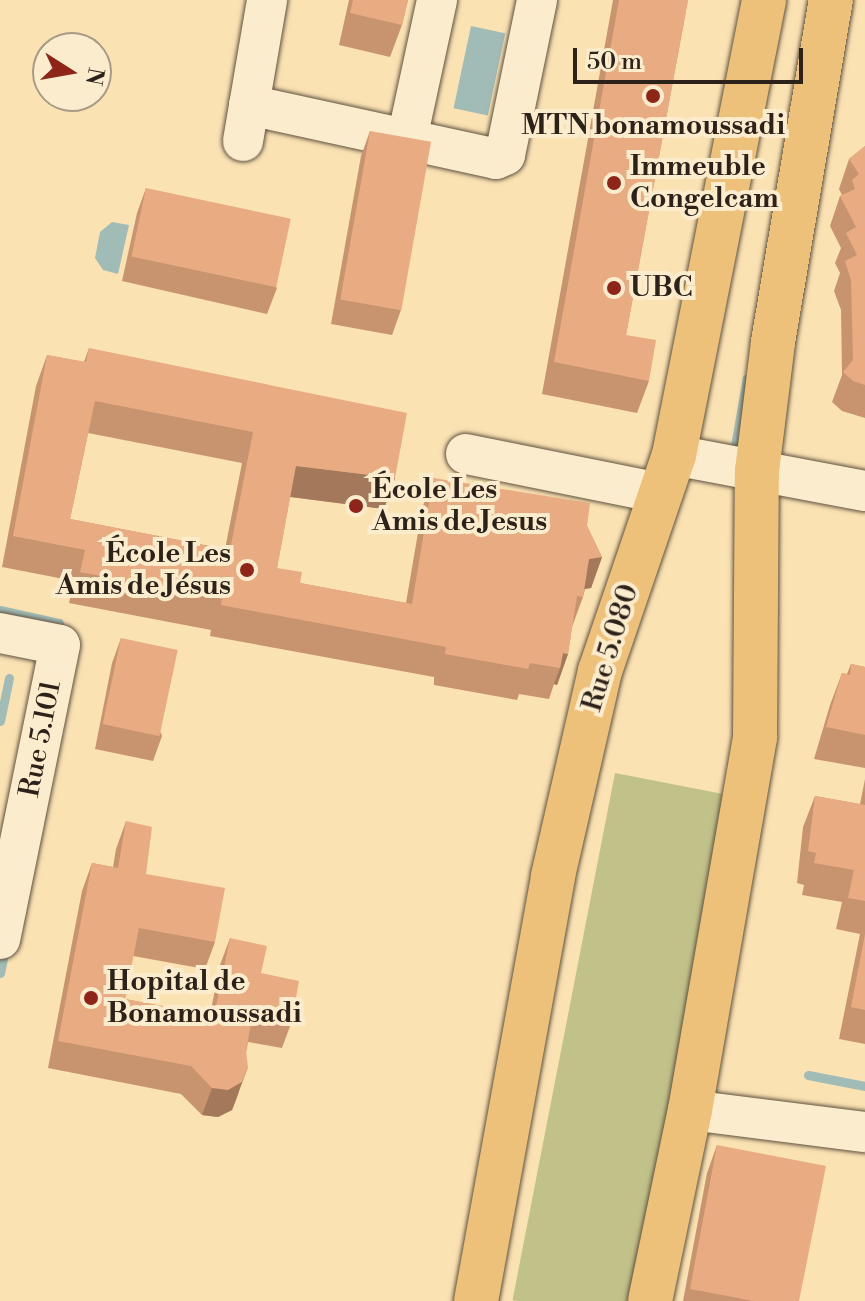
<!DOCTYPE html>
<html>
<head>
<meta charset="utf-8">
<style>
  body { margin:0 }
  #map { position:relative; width:865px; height:1301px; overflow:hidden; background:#fae2b3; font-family:"Libre Bodoni",serif }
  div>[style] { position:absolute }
  .green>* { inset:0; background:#c1c28a; transform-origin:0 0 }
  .water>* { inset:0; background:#a1bcb6; transform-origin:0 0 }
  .stream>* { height:9px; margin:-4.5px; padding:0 4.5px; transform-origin:4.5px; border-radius:4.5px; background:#a1bcb6 }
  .roads { filter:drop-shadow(0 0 2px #605240) drop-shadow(0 0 2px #605240) }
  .minor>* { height:40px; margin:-20px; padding:0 20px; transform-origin:20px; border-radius:20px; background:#fcecce }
  .major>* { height:44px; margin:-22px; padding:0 22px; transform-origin:22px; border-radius:22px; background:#edc17a }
  .wall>* { inset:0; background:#c89470 }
  .shaded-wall>* { inset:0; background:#a3785b }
  .building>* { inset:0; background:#e9ac82; transform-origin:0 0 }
  .dots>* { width:22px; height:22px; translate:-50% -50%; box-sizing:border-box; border:4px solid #fcecce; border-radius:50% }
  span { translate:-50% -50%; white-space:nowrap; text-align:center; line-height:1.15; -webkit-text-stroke:8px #fcecce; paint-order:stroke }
  .poi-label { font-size:28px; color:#2d2219; font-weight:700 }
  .left { translate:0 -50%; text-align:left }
  .right { translate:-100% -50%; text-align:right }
  .street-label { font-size:28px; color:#2d2219 }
  .north { position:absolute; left:32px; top:32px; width:80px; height:80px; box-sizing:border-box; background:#fcecce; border:2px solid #a99b86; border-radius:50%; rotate:101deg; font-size:22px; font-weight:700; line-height:32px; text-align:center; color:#2d2219 }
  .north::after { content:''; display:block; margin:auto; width:28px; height:36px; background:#8f2418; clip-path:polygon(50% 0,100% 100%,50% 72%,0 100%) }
  .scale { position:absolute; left:573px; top:48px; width:230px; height:36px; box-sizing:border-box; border:4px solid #2d2219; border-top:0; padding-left:10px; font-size:24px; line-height:28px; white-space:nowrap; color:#2d2219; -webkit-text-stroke:6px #fcecce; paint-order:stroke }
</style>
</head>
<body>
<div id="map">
  <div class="green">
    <div style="left:615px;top:773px;width:122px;height:537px;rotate:11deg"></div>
  </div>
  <div class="water">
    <div style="left:471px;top:26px;width:35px;height:84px;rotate:12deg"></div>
    <div style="clip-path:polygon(112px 222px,129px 225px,118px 274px,103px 270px,95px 258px,100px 232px)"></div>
  </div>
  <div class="stream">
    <div style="left:733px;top:457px;width:80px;rotate:-80deg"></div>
    <div style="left:0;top:610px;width:60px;rotate:12.4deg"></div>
    <div style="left:59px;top:623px;width:13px;rotate:67deg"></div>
    <div style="left:0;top:721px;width:44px;rotate:-78.2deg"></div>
    <div style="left:0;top:973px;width:25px;rotate:-78deg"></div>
    <div style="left:808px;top:1075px;width:58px;rotate:10.9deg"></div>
  </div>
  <div class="roads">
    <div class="minor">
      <div style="left:249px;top:105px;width:253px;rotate:12.3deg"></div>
      <div style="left:496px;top:159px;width:10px;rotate:-24deg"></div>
      <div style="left:505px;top:155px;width:158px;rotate:-78.3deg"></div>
      <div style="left:407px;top:139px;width:142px;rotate:-77.8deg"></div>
      <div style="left:243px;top:141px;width:143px;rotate:-80.3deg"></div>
      <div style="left:466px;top:454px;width:197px;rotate:11.4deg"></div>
      <div style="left:674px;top:455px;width:194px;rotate:10.7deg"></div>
      <div style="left:0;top:633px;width:61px;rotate:11.3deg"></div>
      <div style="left:60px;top:645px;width:300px;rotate:101.5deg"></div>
      <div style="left:690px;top:1110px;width:176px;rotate:7.2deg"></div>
    </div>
    <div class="major">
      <div style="left:476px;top:1301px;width:432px;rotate:-79.7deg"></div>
      <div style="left:553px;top:876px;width:210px;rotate:-77.1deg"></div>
      <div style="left:600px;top:671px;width:228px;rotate:-71.1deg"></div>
      <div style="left:674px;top:455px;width:464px;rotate:-78.8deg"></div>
      <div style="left:650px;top:1301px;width:195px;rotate:-78.2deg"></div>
      <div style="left:690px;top:1110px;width:379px;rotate:-80.1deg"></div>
      <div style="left:755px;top:737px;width:266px;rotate:-89.6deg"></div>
      <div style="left:757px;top:471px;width:130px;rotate:-82.9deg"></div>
      <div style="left:773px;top:342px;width:347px;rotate:-80.4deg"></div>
    </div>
  </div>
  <div class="wall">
    <div style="clip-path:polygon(349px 0,408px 0,402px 25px,390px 57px,339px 45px)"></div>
    <div style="clip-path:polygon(613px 0,688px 0,626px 335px,649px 381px,637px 413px,542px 394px)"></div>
    <div style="clip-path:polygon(370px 131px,401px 310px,392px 335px,331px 324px,361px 156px)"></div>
    <div style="clip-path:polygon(865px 146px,865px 418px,842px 411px,832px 402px,842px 375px,841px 310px,834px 291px,840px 273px,835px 263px,841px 248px,830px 226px,840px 196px,842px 195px,839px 189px,849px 159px)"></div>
    <div style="clip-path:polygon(146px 188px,277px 288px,267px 314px,122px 281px,137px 213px)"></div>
    <div style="clip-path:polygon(evenodd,89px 348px,395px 478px,384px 509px,290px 497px,277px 568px,300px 583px,406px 603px,422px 509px,433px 478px,587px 526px,602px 557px,591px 588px,585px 589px,583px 597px,572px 627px,568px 654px,557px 685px,554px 684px,549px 699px,519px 694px,517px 700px,434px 685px,434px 677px,210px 636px,211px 630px,69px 603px,74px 581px,2px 567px,36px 386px,47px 355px,84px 362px,89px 348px,88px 433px,242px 463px,225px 549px,70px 519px,88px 433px)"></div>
    <div style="clip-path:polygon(121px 638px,162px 736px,153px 761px,95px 749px,112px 663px)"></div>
    <div style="clip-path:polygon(851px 664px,865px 667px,865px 768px,814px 759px,830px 705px,842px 673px,847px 674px)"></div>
    <div style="clip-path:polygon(865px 779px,865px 1044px,839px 1039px,860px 934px,836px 929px,842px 902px,802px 895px,804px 885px,797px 883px,803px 827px,815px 796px,860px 804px)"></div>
    <div style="clip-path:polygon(126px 821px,146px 874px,215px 942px,205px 969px,133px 956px,125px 999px,210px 1015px,220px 965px,230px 938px,261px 973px,292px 1021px,282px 1048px,248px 1042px,238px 1095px,232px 1110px,218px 1117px,202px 1115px,181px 1094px,48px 1068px,82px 891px,92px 863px,113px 867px,116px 849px)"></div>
    <div style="clip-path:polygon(717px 1145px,799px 1301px,683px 1301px,707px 1173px)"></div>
  </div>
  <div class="shaded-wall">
    <div style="clip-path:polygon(296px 466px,395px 478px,384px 509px,284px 496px)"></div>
    <div style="clip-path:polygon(602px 557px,591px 588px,578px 590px,589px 559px)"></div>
    <div style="clip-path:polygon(563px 653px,568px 654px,557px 685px,554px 684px,560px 668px)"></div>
    <div style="clip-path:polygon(248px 1067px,232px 1110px,218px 1117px,202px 1115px,212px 1088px)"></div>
  </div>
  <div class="building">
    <div style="clip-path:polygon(353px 0,408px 0,402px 25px,350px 13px)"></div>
    <div style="clip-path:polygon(619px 0,688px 0,626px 335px,656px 340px,649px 381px,554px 362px)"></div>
    <div style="left:370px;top:131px;width:62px;height:171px;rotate:10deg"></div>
    <div style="clip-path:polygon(865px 146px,865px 385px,853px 381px,843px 372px,853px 360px,851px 280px,845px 261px,857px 255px,846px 233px,856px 227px,840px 196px,855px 189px,852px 180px,859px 174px,849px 159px)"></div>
    <div style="left:146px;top:188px;width:148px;height:70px;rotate:12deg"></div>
    <div style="clip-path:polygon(evenodd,89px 348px,407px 413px,395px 478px,296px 466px,277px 568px,302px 572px,300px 583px,412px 604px,433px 478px,590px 503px,587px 526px,602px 557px,589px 559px,583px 597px,577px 596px,568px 654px,563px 653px,560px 668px,530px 663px,528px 669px,445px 654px,446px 647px,221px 605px,222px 599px,80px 572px,85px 550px,13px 536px,47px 355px,86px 362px,89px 348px,95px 401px,253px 432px,230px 550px,70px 519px,95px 401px)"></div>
    <div style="left:121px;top:638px;width:58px;height:88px;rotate:12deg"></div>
    <div style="clip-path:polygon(851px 664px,865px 667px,865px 735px,826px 727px,842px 673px,850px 675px)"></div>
    <div style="clip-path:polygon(815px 796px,865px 805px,865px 901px,848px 898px,854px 870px,814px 863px,816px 853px,808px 851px)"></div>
    <div style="clip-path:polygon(126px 821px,152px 827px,146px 874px,225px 888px,215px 942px,139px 928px,125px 999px,214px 1016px,230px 938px,267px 946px,261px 973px,299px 981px,292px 1021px,253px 1013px,246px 1051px,248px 1067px,242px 1082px,228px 1090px,212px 1088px,191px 1066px,58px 1041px,92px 863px,118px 868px)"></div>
    <div style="clip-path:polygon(865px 934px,865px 1010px,851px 1007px)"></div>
    <div style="clip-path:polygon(717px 1145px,826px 1166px,799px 1301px,754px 1301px,690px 1289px)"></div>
  </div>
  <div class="dots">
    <div style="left:653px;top:96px;background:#8f2418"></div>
    <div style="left:614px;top:183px;background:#8f2418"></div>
    <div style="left:614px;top:288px;background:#8f2418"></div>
    <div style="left:356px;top:506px;background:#8f2418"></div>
    <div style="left:247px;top:570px;background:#8f2418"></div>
    <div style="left:91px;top:998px;background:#8f2418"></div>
  </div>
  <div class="poi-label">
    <span style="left:653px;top:126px">MTN bonamoussadi</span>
    <span class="left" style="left:630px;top:183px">Immeuble<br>Congelcam</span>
    <span class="left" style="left:630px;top:288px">UBC</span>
    <span class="left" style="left:372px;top:506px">École Les<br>Amis de Jesus</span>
    <span class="right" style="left:231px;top:570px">École Les<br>Amis de Jésus</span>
    <span class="left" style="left:107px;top:998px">Hopital de<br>Bonamoussadi</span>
  </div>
  <div class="street-label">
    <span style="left:611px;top:648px;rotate:-73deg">Rue 5.080</span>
    <span style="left:41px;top:739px;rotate:-79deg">Rue 5.101</span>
  </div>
  <div class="north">N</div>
  <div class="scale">50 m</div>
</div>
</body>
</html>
